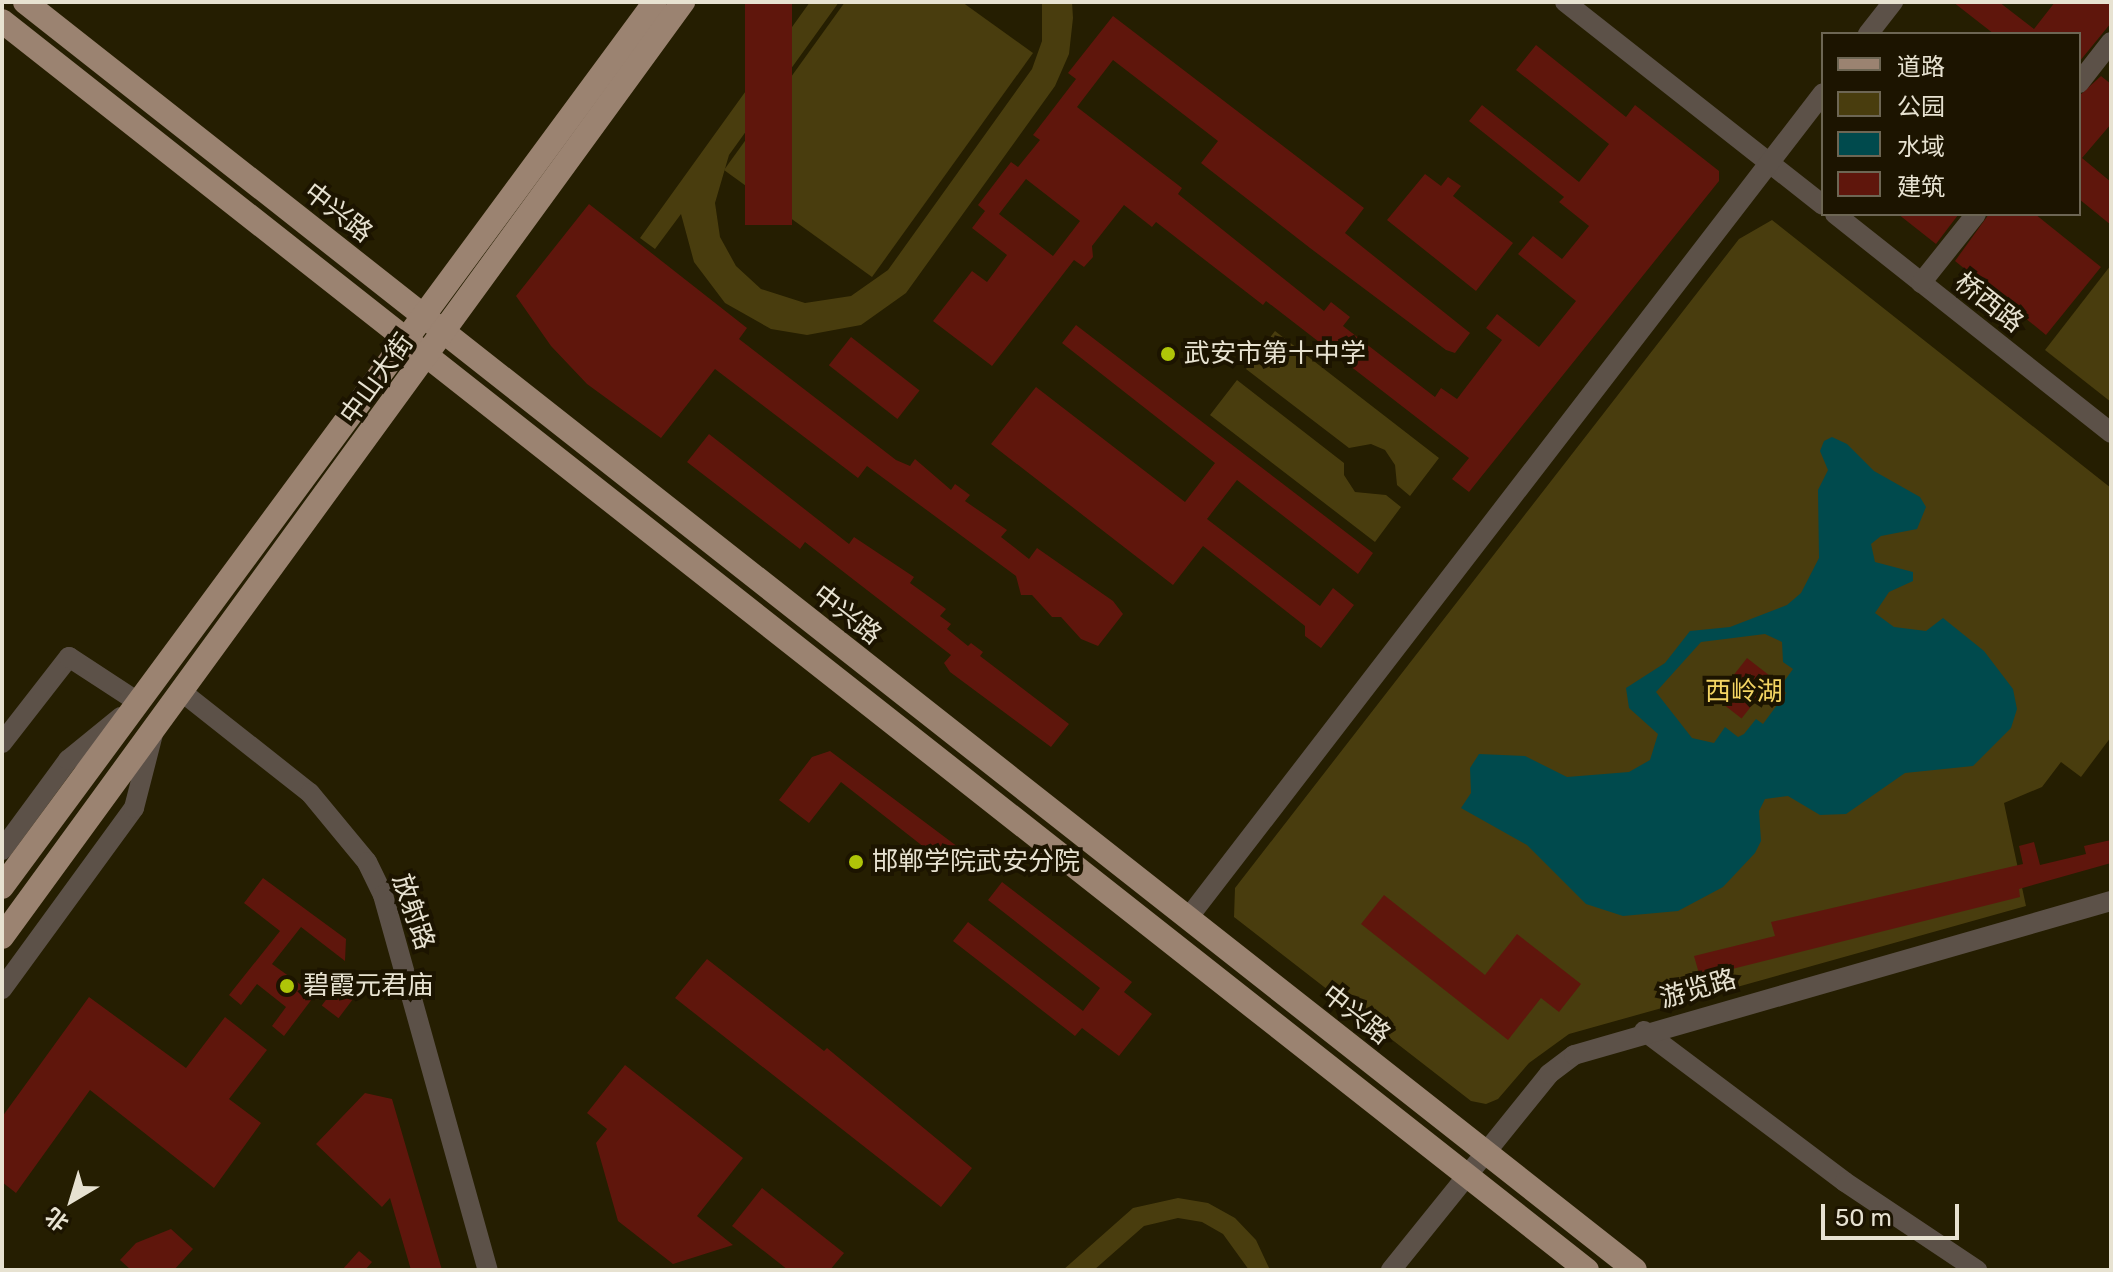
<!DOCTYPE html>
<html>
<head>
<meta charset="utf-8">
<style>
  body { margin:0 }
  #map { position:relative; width:2113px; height:1272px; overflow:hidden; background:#251e01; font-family:Rubik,"Noto Sans SC",sans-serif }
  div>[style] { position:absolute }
  .green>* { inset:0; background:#493d0e }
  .water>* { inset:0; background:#004a4d }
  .building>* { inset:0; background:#5f160c; transform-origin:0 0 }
  .minor>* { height:20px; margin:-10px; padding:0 10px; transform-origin:10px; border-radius:10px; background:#5c5148 }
  .major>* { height:24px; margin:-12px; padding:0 12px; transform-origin:12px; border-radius:12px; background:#9b8371 }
  .dots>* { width:22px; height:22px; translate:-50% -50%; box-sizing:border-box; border:4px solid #1c1400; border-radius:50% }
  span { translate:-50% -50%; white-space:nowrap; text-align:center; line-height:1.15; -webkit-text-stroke:8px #1c1400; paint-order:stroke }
  .street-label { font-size:26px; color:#e7e2d1 }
  .poi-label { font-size:26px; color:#e7e2d1 }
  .left { translate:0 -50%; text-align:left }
  .park-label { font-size:26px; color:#f4d563 }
  .frame { position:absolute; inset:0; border:4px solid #e7e2d1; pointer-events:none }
  .legend { position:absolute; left:1821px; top:32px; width:260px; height:184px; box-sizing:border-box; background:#1c1400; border:2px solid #6d6654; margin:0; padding:10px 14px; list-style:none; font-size:24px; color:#e7e2d1 }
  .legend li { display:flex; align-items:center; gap:16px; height:40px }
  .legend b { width:40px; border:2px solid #6d6654 }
  .north { position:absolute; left:32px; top:1160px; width:80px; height:80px; -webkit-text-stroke:6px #1c1400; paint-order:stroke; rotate:218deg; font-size:22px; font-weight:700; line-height:32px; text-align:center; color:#e7e2d1 }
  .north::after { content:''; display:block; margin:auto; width:28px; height:36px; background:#e7e2d1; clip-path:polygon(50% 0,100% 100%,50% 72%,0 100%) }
  .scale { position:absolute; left:1821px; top:1204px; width:138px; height:36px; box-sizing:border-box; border:4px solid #e7e2d1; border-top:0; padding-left:10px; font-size:24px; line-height:28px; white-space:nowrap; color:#e7e2d1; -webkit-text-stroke:6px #1c1400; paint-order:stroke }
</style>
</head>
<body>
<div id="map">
  <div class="green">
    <div style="clip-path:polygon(810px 2px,839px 2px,729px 155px,715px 203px,720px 237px,736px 266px,761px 289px,805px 303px,851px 296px,888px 270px,1032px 69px,1042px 41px,1042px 2px,1072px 2px,1073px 18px,1069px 54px,1055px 86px,906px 293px,861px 325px,807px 335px,771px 329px,725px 303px,694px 262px,681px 214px,655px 249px,640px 238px)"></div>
    <div style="clip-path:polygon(845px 2px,962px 2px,1033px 53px,872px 277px,724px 170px)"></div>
    <div style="clip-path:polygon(1772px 220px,2111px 488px,2111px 737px,2081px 777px,2061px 762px,2042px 787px,2004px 803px,2026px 906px,1569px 1034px,1529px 1063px,1498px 1099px,1486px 1104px,1471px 1101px,1234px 917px,1235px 888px,1739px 239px)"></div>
    <div style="clip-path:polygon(2111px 265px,2111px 402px,2045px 350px)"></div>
    <div style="clip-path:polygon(1275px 331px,1439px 458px,1410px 496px,1397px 485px,1395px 465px,1385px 450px,1371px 444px,1349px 448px,1246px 369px)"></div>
    <div style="clip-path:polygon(1237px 380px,1344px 463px,1344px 475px,1355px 492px,1386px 495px,1401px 507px,1375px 542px,1210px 415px)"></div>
    <div style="clip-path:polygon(1178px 1198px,1208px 1203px,1235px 1218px,1256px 1240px,1270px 1270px,1249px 1270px,1223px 1234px,1202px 1222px,1178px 1218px,1144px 1226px,1094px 1270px,1063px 1270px,1133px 1208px)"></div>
  </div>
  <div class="water">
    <div style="clip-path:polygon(evenodd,1832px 437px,1847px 444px,1874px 471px,1920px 497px,1926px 507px,1917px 529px,1881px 536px,1871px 544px,1875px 562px,1913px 572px,1913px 581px,1889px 592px,1875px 613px,1894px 627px,1926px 631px,1943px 618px,1984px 651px,2013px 689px,2017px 709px,2011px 728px,1973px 766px,1905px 773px,1846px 814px,1820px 815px,1788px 796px,1765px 799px,1759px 811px,1761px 841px,1755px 853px,1723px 887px,1678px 911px,1623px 916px,1586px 904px,1527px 845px,1461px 808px,1471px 793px,1470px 768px,1479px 754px,1525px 756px,1567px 777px,1629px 772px,1650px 760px,1658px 734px,1629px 708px,1626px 688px,1665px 663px,1690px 631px,1730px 627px,1787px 605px,1801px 593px,1819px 558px,1818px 490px,1828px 470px,1820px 451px,1824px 441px,1832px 437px,1765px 634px,1782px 642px,1783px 662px,1793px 669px,1780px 687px,1786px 693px,1763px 724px,1756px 719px,1744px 734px,1738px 737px,1725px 727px,1714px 743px,1692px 738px,1656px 692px,1701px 642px,1765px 634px)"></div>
  </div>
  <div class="building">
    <div style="left:745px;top:2px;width:47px;height:223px"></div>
    <div style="clip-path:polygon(1953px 2px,1999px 2px,2034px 29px,2055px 2px,2111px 2px,2111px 23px,2079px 62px,2079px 34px,1994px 34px)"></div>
    <div style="clip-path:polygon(evenodd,1113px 16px,1364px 208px,1345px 233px,1470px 333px,1455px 353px,1446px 350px,1310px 248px,1201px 163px,1218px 141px,1113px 60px,1077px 107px,1182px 188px,1178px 194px,1324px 311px,1331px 302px,1350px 317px,1343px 326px,1435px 397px,1441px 388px,1457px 399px,1502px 340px,1486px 328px,1497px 314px,1539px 347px,1576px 301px,1518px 254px,1533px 236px,1562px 259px,1589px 226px,1559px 202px,1564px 197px,1469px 121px,1482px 105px,1579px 182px,1609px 144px,1516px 70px,1536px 45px,1626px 117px,1635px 105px,1719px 171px,1719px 181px,1469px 492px,1452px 479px,1469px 458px,1266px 301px,1263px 305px,1156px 222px,1152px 227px,1124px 205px,1092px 246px,1093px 257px,1084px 267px,1074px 260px,992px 366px,933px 321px,972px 271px,987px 282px,1007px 255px,972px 228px,985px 211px,978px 205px,1011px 162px,1018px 167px,1040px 140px,1033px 135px,1076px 79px,1068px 73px,1113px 16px,1026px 179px,1080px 221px,1053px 256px,999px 214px,1026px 179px)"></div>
    <div style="clip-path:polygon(2101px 76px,2111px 84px,2111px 124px,2082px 158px,2111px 182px,2111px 225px,2079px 199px,2079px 96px)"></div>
    <div style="clip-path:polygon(1425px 174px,1441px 186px,1448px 177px,1461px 186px,1453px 196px,1513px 243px,1476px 291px,1387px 220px)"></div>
    <div style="clip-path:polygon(589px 204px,747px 328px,739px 339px,896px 460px,910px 466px,915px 459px,951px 490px,955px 484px,970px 495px,965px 501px,1007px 530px,1001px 537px,1029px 559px,1037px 548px,1113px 601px,1123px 614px,1098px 646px,1081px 639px,1061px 617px,1052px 617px,1032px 595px,1021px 595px,1016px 576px,867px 466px,858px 478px,715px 369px,661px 438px,587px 384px,551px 346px,516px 296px)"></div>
    <div style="clip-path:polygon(1898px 214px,1957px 214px,1958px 215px,1936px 244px)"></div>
    <div style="clip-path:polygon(1989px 214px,2035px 214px,2101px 267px,2046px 335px,1955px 261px)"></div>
    <div style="clip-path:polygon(1076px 325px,1373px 553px,1358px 574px,1237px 480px,1207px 519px,1320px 606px,1333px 588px,1354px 605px,1321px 648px,1305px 636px,1305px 626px,1203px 546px,1173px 585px,991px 444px,1036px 387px,1185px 502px,1215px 463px,1062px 343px)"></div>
    <div style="left:851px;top:337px;width:87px;height:36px;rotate:38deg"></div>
    <div style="clip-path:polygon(709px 434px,849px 544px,854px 537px,914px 577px,910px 583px,946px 609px,940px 616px,951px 624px,947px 629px,968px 646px,971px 643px,983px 652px,980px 656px,1069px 724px,1051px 747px,950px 672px,944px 663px,951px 655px,854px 580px,805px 542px,800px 549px,687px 462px)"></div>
    <div style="left:1747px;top:658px;width:33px;height:51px;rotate:38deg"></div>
    <div style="clip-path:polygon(830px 751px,970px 856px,957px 873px,841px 782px,809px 823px,779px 800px,812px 757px)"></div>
    <div style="clip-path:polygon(2111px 840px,2111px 863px,2019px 889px,2020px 897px,1700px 977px,1694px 956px,1775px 936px,1771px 922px,2023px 864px,2019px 846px,2034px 842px,2040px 865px,2086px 854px,2084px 846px)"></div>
    <div style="clip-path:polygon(263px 878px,346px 939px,345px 961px,301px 927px,272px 964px,315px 995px,284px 1036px,272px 1026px,286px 1007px,257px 984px,241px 1005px,229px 995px,280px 931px,244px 903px)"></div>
    <div style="clip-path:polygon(1002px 882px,1132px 982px,1124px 992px,1152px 1014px,1119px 1056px,1082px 1028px,1075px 1036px,953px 941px,968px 922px,1083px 1011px,1100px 988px,988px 900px)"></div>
    <div style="clip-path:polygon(1384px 895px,1485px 975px,1517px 934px,1581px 984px,1559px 1012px,1541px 998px,1508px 1040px,1361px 924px)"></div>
    <div style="clip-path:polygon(707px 959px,824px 1051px,827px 1048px,972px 1168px,941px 1207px,675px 998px)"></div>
    <div style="left:341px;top:980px;width:21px;height:32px;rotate:37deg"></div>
    <div style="clip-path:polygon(89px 997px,186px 1068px,225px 1017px,267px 1050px,229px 1099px,261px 1123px,214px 1188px,90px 1090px,16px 1193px,2px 1182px,2px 1117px)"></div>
    <div style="clip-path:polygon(625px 1065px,743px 1158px,697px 1216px,733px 1245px,673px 1264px,618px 1221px,596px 1143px,607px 1129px,587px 1113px)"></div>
    <div style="clip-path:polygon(365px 1093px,392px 1099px,442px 1270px,411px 1270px,390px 1198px,382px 1207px,316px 1144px)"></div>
    <div style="clip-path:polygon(762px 1188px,844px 1253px,830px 1270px,788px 1270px,732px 1226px)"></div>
    <div style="clip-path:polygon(171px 1229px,193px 1249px,174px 1270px,131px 1270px,120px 1260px,136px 1243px)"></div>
    <div style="clip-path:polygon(359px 1251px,372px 1262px,365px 1270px,342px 1270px)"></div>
  </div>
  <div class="minor">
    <div style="left:1565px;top:2px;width:328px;rotate:38.2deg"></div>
    <div style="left:1868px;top:34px;width:41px;rotate:-52deg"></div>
    <div style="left:2079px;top:83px;width:52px;rotate:-52deg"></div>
    <div style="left:1835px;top:214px;width:352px;rotate:38.4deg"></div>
    <div style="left:1921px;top:283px;width:88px;rotate:-51.4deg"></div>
    <div style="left:182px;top:692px;width:163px;rotate:38.3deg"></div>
    <div style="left:310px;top:793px;width:89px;rotate:50.4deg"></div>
    <div style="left:367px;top:862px;width:37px;rotate:64deg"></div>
    <div style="left:383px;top:895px;width:389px;rotate:74.4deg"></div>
    <div style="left:2px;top:743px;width:109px;rotate:-52.1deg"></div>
    <div style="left:69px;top:657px;width:82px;rotate:33.1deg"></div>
    <div style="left:2px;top:850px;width:112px;rotate:-53.7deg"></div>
    <div style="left:68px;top:760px;width:68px;rotate:-39.1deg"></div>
    <div style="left:1188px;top:918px;width:1041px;rotate:-52.41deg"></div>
    <div style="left:2px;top:989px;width:224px;rotate:-53.9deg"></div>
    <div style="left:134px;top:808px;width:76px;rotate:-75.6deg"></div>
    <div style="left:1644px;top:1031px;width:251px;rotate:36.9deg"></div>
    <div style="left:1845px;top:1182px;width:159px;rotate:33.7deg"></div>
    <div style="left:1391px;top:1270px;width:252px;rotate:-51.1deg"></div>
    <div style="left:1549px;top:1074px;width:31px;rotate:-37deg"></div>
    <div style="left:1574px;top:1055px;width:559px;rotate:-16deg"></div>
  </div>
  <div class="major">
    <div style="left:25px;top:2px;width:2049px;rotate:38.22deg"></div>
    <div style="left:2px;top:21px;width:2018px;rotate:38.24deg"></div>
    <div style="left:2px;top:887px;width:1100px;rotate:-53.58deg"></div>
    <div style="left:2px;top:937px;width:1157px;rotate:-53.93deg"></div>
  </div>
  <div class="dots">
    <div style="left:1168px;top:354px;background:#afc508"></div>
    <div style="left:856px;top:862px;background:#afc508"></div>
    <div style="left:287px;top:986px;background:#afc508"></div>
  </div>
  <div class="street-label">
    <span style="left:338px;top:213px;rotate:38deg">中兴路</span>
    <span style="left:1989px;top:303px;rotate:38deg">桥西路</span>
    <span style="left:377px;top:379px;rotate:-54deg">中山大街</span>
    <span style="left:847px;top:615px;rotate:38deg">中兴路</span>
    <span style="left:413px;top:912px;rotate:71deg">放射路</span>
    <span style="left:1698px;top:989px;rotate:-16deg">游览路</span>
    <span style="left:1356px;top:1015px;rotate:38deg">中兴路</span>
  </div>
  <div class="poi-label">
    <span class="left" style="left:1184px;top:354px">武安市第十中学</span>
    <span class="left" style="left:872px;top:862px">邯郸学院武安分院</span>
    <span class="left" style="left:303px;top:986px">碧霞元君庙</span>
  </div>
  <div class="park-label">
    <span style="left:1744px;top:692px">西岭湖</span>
  </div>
  <div class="frame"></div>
  <ul class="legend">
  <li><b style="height:10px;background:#9b8371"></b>道路</li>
  <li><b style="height:22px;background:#493d0e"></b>公园</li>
  <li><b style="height:22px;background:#004a4d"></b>水域</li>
  <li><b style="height:22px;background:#5f160c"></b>建筑</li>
  </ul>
  <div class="north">北</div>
  <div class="scale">50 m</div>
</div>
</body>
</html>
